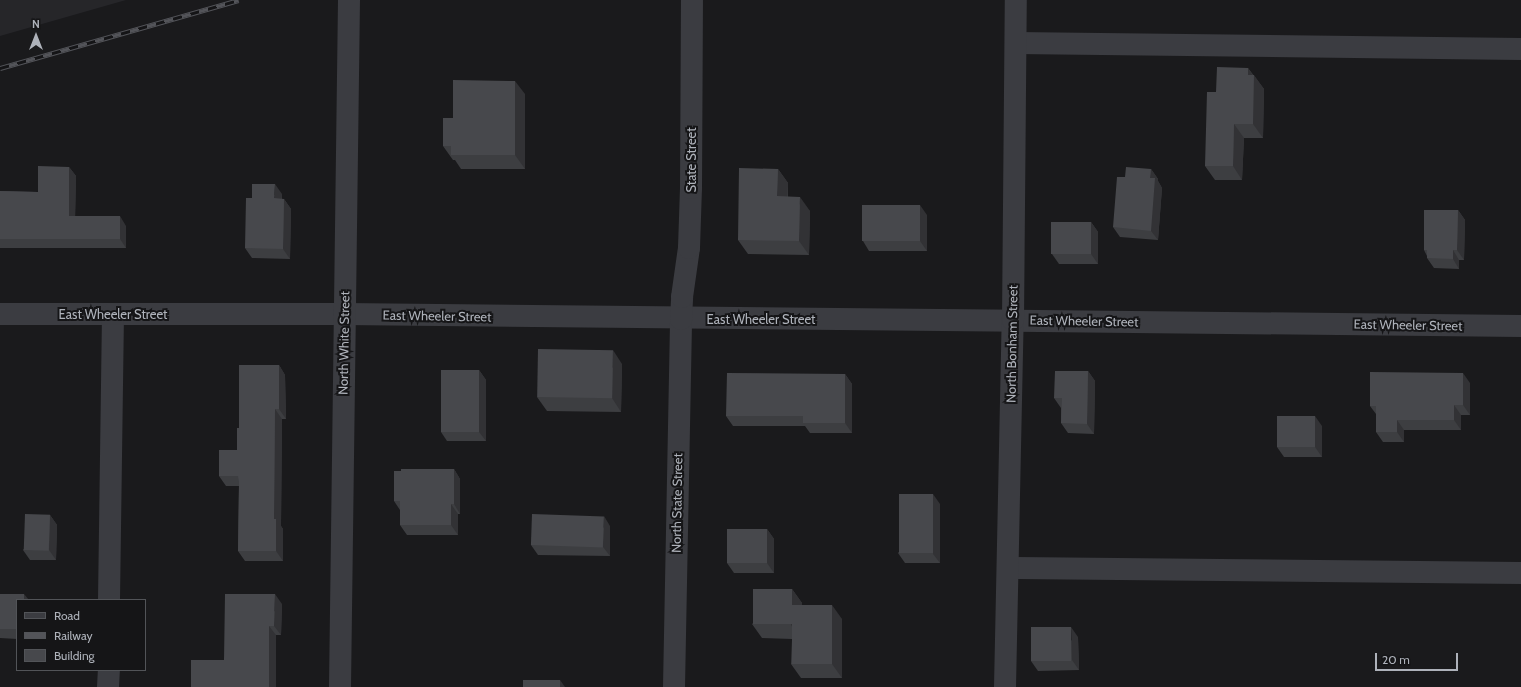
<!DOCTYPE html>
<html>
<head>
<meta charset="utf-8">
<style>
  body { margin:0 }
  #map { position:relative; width:1521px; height:687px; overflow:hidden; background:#1a1a1c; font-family:Cabin,sans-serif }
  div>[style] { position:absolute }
  .built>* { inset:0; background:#262629 }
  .minor>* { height:22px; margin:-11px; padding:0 11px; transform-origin:11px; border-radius:11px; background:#3b3c41 }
  .rail>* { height:4.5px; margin-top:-2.25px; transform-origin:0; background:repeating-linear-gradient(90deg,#151517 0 9px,#535459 0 18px); box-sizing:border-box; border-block:1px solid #535459 }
  .wall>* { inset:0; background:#3d3e41 }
  .shaded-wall>* { inset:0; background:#323235 }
  .building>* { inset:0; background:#47484c; transform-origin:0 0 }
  span { translate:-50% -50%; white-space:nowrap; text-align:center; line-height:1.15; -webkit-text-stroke:4px #151517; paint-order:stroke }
  .street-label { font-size:13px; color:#aeb2ba }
  .legend { position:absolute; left:16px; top:599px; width:130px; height:72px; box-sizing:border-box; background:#151517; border:1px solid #525458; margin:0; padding:5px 7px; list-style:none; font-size:12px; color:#aeb2ba }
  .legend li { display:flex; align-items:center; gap:8px; height:20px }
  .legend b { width:20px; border:1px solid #525458 }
  .north { position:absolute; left:16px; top:16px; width:40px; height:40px; -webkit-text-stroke:3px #151517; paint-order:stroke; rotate:0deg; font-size:11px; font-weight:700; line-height:16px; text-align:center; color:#aeb2ba }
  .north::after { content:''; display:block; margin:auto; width:14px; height:18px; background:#aeb2ba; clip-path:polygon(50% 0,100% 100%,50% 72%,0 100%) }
  .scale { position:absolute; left:1375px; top:653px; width:83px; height:18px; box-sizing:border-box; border:2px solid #aeb2ba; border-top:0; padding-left:5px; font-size:12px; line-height:14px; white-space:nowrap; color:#aeb2ba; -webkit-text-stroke:3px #151517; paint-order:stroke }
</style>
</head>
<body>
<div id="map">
  <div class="built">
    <div style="clip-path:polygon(0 0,126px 0,0 36px)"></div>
  </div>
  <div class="minor">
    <div style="left:1016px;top:43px;width:505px;rotate:0.68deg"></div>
    <div style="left:0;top:314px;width:344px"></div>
    <div style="left:344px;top:314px;width:1177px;rotate:0.58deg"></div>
    <div style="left:1008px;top:568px;width:513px;rotate:0.56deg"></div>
    <div style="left:109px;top:600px;width:286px;rotate:-89.2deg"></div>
    <div style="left:108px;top:687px;width:17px;rotate:-87deg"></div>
    <div style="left:340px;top:687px;width:687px;rotate:-89.25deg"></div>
    <div style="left:674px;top:687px;width:368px;rotate:-88.9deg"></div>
    <div style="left:681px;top:319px;width:22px;rotate:-87deg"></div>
    <div style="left:682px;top:297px;width:49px;rotate:-81.9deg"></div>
    <div style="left:689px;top:248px;width:60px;rotate:-88.1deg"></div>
    <div style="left:691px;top:188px;width:188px;rotate:-89.7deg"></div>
    <div style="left:1005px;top:687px;width:367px;rotate:-88.8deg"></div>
    <div style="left:1013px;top:320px;width:320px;rotate:-89.5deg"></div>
  </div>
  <div class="rail">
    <div style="left:0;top:68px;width:248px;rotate:-15.9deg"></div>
  </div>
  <div class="wall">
    <div style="clip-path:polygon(1248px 68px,1264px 89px,1263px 138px,1244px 138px,1242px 180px,1215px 180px,1205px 166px,1216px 92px)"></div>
    <div style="clip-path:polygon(525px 94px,525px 169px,461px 169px,455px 160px,453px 160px,443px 146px,453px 118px)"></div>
    <div style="clip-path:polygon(69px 167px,76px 176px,75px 216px,126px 226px,126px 248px,0 248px,0 191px,38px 192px)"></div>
    <div style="clip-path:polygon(778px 169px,788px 183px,788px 197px,810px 211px,809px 255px,748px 254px,738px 240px)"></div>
    <div style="clip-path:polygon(1151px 169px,1158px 179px,1158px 181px,1162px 188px,1158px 240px,1120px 237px,1113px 227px)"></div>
    <div style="clip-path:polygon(282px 194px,282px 199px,284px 199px,291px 209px,290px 259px,252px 258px,245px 248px,252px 198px)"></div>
    <div style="clip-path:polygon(1458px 210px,1465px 220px,1464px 260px,1459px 260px,1459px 269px,1434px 268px,1427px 258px,1427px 256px,1424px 250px)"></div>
    <div style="clip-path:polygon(927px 215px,927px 251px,869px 251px,863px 241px)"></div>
    <div style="clip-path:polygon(1091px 222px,1098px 232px,1098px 264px,1059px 264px,1052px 254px)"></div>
    <div style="clip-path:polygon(622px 364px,621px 412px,547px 411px,537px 397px)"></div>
    <div style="clip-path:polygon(279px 365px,285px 375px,286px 419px,282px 419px,281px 526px,283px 529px,283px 561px,245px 561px,238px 551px,239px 486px,226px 486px,219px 476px,237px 450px,239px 428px)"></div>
    <div style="clip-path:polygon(479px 370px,486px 380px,486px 441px,447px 441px,441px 432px)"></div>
    <div style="clip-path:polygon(1088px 371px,1095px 381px,1094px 434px,1068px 433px,1061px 423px,1061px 408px,1054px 398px)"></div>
    <div style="clip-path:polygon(845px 374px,852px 384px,852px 433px,810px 433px,805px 426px,733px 426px,726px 416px)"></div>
    <div style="clip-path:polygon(1470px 383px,1470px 415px,1461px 415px,1461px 430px,1404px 430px,1404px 442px,1383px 442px,1376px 432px,1376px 414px,1370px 406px)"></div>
    <div style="clip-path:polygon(1322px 426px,1322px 457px,1284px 457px,1277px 447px)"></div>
    <div style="clip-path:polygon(454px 469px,460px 479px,460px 514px,458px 514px,458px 535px,407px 535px,400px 525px,400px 510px,394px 501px)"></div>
    <div style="clip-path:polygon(940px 504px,940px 563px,905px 563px,898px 553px)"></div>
    <div style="clip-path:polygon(50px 515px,57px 525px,56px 560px,30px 560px,23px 550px)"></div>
    <div style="clip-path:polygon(610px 526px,610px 556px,538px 555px,531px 545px)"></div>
    <div style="clip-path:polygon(767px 529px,774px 539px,774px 573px,734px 573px,727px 563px)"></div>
    <div style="clip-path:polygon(792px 589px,802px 603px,802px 605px,842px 619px,842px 678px,801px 678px,791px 664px,792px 639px,762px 638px,752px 624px)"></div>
    <div style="clip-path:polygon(0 594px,17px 600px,17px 639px,0 638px)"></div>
    <div style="clip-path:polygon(282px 604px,281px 635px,276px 635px,276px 687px,224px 660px)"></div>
    <div style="clip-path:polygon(1078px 637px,1079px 670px,1038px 671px,1031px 661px)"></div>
  </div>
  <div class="shaded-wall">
    <div style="clip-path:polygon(1248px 68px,1254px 77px,1254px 75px,1264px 89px,1263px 138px,1253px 124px,1248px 75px)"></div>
    <div style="clip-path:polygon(515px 81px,525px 94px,525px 169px,515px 155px)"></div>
    <div style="clip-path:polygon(1234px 124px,1244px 138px,1242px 180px,1233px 166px)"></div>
    <div style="clip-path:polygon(69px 167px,76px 176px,75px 225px,69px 216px)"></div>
    <div style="clip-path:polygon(778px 169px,788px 183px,787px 210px,777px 196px)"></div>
    <div style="clip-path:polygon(1151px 169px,1158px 179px,1158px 181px,1162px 188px,1158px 240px,1151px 231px,1150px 178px)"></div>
    <div style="clip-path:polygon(275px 184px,282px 194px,281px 208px,274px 198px)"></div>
    <div style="clip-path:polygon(800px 197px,810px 211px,809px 255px,799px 241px)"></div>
    <div style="clip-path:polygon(284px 199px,291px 209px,290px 259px,283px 249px)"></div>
    <div style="clip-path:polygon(920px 205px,927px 215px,927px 251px,920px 241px)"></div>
    <div style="clip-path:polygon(1458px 210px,1465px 220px,1464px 260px,1457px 250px)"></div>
    <div style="clip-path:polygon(120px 216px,126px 226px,126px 248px,120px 239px)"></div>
    <div style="clip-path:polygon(1091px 222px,1098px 232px,1098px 264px,1091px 254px)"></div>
    <div style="clip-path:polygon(1453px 250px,1459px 260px,1459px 269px,1453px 259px)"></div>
    <div style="clip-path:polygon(613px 350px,622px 364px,621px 412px,612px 398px)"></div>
    <div style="clip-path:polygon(279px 365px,285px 375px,286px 419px,279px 409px)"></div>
    <div style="clip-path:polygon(479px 370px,486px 380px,486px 441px,479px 432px)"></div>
    <div style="clip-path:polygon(1088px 371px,1095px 381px,1094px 434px,1087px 424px)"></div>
    <div style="clip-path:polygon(1463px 373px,1470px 383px,1470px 415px,1463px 405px)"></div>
    <div style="clip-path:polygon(845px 374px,852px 384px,852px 433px,845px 423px)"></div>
    <div style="clip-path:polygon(1454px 405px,1461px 415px,1461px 430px,1454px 420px)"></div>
    <div style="clip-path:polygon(275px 409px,282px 419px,281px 526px,283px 529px,283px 561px,276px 551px,274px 519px)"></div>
    <div style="clip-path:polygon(1315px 416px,1322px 426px,1322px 457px,1315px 447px)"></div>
    <div style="clip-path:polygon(1397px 420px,1404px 430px,1404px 442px,1397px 432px)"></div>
    <div style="clip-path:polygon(454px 469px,460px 479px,460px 514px,454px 504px)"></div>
    <div style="clip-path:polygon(933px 494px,940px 504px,940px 563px,933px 554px)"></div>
    <div style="clip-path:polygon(451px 504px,458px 514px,458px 535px,451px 525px)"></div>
    <div style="clip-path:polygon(50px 515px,57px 525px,56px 560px,49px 550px)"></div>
    <div style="clip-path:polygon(604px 516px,610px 526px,610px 556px,603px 547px)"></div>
    <div style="clip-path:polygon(767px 529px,774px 539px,774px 573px,767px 563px)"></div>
    <div style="clip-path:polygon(792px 589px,802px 603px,801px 639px,791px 625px)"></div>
    <div style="clip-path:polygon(24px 594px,29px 600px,24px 600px)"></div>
    <div style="clip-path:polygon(275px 594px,282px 604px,281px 635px,274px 626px)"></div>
    <div style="clip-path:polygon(832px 605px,842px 619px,842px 678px,832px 664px)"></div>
    <div style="clip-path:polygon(269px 626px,276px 635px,276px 687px,269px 687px)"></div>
    <div style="clip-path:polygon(1071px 627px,1078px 637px,1079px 670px,1072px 660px)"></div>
    <div style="clip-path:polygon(560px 680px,565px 687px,560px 687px)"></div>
  </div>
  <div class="building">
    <div style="clip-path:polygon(1217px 67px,1248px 68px,1248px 75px,1254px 75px,1253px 124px,1234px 124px,1233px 166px,1205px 166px,1207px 92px,1216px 92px)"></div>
    <div style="clip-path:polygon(453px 80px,515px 81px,515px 155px,451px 155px,451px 146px,443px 146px,443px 118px,453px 118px)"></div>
    <div style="clip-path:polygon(38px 166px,69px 167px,69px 216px,120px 216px,120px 239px,0 239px,0 191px,38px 192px)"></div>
    <div style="clip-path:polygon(1126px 167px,1151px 169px,1150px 178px,1155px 178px,1151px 231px,1113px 227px,1117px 177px,1125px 177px)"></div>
    <div style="clip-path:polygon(739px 168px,778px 169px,777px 196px,800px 197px,799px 241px,738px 240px)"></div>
    <div style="clip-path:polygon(252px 184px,275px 184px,274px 198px,284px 199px,283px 249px,245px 248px,246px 198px,252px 198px)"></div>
    <div style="left:920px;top:205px;width:36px;height:58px;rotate:90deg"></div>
    <div style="clip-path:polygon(1424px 210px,1458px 210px,1457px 250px,1453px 250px,1453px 259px,1427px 258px,1427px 250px,1424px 250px)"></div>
    <div style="left:1051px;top:222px;width:40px;height:32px"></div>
    <div style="left:538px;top:349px;width:75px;height:48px;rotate:1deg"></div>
    <div style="clip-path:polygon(239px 365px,279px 365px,279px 409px,275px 409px,274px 519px,276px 519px,276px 551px,238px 551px,239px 482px,238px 476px,219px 476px,219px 450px,237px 450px,237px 428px,239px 428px)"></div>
    <div style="left:441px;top:370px;width:38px;height:62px"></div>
    <div style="clip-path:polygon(1055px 371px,1088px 371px,1087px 424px,1061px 423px,1062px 398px,1054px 398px)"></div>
    <div style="clip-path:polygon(1370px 372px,1463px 373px,1463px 405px,1454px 405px,1454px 420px,1397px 420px,1397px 432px,1376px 432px,1376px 406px,1370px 406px)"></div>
    <div style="clip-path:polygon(727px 373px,845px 374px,845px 423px,803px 423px,803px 416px,726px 416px)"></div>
    <div style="left:1277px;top:416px;width:38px;height:31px"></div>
    <div style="clip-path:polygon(401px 469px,454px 469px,454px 504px,451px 504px,451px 525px,400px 525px,400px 501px,394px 501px,394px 471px,401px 471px)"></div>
    <div style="left:899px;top:494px;width:34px;height:59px"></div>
    <div style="left:25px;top:514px;width:25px;height:36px;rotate:2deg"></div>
    <div style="left:532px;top:514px;width:72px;height:31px;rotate:2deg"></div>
    <div style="left:727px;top:529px;width:40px;height:34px"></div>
    <div style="left:753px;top:589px;width:39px;height:35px"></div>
    <div style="clip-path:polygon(0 594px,24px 594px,24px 600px,17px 600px,17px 629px,0 629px)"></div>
    <div style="clip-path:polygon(225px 594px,275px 594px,274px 626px,269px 626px,269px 687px,191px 687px,191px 660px,224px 660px)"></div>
    <div style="left:792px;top:605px;width:40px;height:59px"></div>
    <div style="left:1031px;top:627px;width:40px;height:34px"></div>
    <div style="left:523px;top:680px;width:37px;height:7px"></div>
  </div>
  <div class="street-label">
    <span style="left:691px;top:160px;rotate:-90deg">State Street</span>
    <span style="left:113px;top:314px">East Wheeler Street</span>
    <span style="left:437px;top:316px;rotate:1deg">East Wheeler Street</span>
    <span style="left:761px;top:319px">East Wheeler Street</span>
    <span style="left:1084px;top:321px;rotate:1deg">East Wheeler Street</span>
    <span style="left:1408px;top:325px;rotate:1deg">East Wheeler Street</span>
    <span style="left:344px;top:343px;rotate:-89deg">North White Street</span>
    <span style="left:1012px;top:344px;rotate:-89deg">North Bonham Street</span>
    <span style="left:677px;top:503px;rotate:-89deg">North State Street</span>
  </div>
  <ul class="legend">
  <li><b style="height:5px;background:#3b3c41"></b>Road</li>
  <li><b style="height:5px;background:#535459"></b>Railway</li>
  <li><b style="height:11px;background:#47484c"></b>Building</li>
  </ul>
  <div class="north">N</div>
  <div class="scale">20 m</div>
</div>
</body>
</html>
